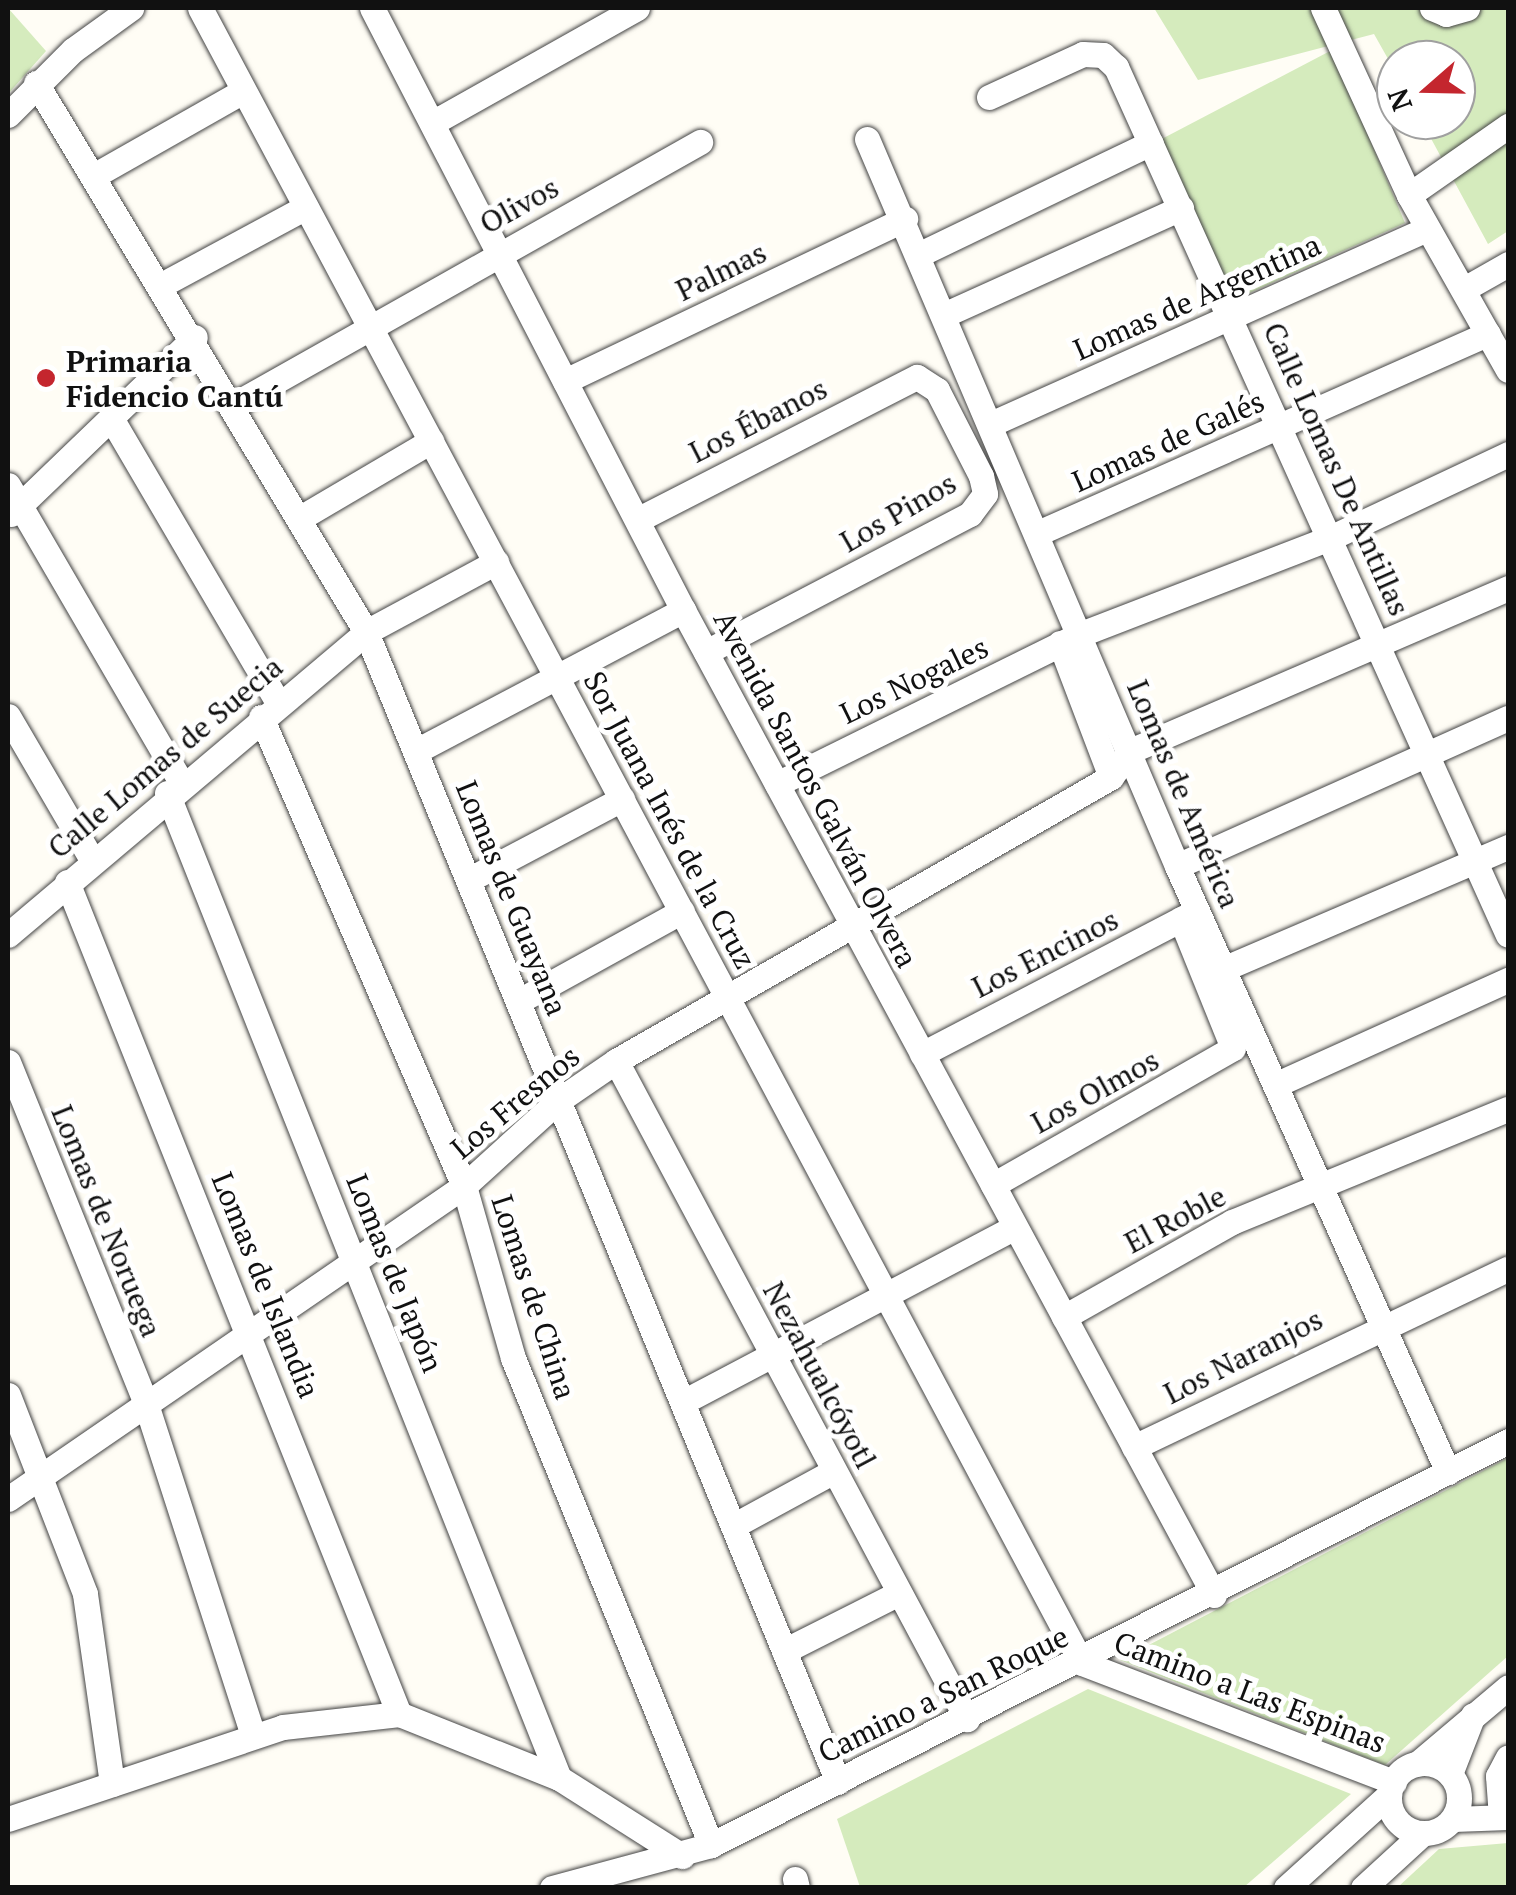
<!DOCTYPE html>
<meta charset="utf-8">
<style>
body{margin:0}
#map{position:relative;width:1516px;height:1895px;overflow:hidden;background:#fffdf5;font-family:"PT Serif",serif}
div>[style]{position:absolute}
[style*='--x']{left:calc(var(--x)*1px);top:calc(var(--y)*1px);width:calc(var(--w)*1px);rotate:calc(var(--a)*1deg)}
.green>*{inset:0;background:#d5ebbd}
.roads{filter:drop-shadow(0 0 2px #444) drop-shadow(0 0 2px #444)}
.minor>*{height:25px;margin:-12.5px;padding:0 12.5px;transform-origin:12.5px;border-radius:12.5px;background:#fff}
.minor>.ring{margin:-12.5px;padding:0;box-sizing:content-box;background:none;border:25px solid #fff;border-radius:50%}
.dots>*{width:28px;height:28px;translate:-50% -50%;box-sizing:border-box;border:5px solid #fff;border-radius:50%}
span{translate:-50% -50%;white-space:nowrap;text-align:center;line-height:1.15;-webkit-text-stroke:10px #fff;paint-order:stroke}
.street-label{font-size:30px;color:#111}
.poi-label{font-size:30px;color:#111;font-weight:700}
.left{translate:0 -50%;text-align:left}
.frame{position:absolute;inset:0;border:10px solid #111;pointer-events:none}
.north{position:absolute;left:1376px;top:40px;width:100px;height:100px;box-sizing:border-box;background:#fff;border:2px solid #a0a0a0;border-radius:50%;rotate:250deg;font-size:28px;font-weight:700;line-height:40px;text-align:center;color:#111}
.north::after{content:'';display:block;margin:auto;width:35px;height:45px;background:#c4262e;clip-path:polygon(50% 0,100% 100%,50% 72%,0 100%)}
</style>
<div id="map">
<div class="green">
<i style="clip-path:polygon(8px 8px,46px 51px,8px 94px)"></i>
<i style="clip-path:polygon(1154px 8px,1508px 8px,1508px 231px,1488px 244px,1421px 120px,1456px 120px,1456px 60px,1396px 60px,1396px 73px,1374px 34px,1198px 80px)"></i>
<i style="clip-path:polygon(1332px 50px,1405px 223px,1234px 300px,1156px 142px)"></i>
<i style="clip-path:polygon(1508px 1458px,1508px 1656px,1385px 1765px,1120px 1660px)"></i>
<i style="clip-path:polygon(1088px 1689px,1351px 1794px,1244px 1887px,860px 1887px,837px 1819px)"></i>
<i style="clip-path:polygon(1508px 1843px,1508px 1887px,1398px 1887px,1439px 1849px)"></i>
</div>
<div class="roads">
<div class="minor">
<i style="--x:200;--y:8;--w:1875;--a:61.95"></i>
<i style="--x:372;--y:8;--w:678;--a:62.68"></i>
<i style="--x:683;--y:610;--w:1119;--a:61.67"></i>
<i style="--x:1323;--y:8;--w:206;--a:65.3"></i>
<i style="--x:1409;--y:195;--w:201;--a:60.5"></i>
<i style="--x:1432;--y:8;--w:15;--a:23"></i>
<i style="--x:1446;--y:14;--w:22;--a:-16"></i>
<i style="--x:36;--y:83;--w:641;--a:58.99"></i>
<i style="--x:366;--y:632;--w:1243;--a:67.69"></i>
<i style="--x:989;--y:97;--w:103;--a:-24.6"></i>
<i style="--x:1083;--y:54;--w:20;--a:3"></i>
<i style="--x:1103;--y:55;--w:18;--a:43"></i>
<i style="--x:1116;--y:67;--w:952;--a:65.7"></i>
<i style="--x:8;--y:115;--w:92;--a:-45"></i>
<i style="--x:73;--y:50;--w:72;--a:-35.9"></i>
<i style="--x:432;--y:123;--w:235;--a:-29.3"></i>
<i style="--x:867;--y:139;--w:790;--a:66.91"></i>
<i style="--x:1177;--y:866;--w:664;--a:65.91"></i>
<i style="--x:97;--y:174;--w:168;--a:-29.6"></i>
<i style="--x:1409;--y:195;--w:121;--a:-34.9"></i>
<i style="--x:920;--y:254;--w:256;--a:-25.7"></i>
<i style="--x:163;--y:284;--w:162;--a:-28.3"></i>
<i style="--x:1464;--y:289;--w:51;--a:-29.6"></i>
<i style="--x:946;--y:314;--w:258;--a:-24.3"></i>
<i style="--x:565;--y:381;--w:377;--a:-25.5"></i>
<i style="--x:235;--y:404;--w:534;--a:-29.4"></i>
<i style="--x:111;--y:418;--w:330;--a:59.6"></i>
<i style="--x:993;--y:423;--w:475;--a:-24.1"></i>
<i style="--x:8;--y:485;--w:342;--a:59.8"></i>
<i style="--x:11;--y:514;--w:255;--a:-43.9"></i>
<i style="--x:302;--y:517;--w:150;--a:-30.5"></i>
<i style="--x:639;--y:519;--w:312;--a:-27.1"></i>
<i style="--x:917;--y:377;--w:24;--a:33"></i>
<i style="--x:937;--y:390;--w:97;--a:62.9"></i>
<i style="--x:981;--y:476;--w:18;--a:77"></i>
<i style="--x:985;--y:494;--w:25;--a:127"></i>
<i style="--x:970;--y:514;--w:298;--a:152.4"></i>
<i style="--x:1038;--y:533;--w:492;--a:-23.9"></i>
<i style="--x:1060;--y:643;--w:143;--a:69.2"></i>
<i style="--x:8;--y:716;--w:167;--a:59.7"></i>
<i style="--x:261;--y:717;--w:511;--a:66.6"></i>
<i style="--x:464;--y:1186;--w:179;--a:74.1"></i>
<i style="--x:513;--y:1358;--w:526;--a:67.87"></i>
<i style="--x:418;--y:750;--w:300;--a:-27.8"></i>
<i style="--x:777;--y:784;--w:339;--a:-26.3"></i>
<i style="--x:1081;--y:634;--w:269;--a:-21.1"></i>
<i style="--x:1332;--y:537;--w:195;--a:-25.2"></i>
<i style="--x:167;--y:793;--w:1060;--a:68.3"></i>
<i style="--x:1177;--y:866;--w:363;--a:-24.1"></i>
<i style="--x:470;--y:879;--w:172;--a:-27.8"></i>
<i style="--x:67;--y:882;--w:896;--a:68.25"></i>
<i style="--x:8;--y:935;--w:469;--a:-40.2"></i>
<i style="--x:366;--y:632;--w:148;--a:-28.3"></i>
<i style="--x:1223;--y:969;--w:310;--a:-23.2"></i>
<i style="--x:519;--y:1001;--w:186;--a:-28.9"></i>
<i style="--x:922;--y:1054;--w:305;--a:-27.5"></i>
<i style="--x:616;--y:1061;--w:746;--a:61.92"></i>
<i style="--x:8;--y:1062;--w:369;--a:68"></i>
<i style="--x:146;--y:1404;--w:349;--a:72.1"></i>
<i style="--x:1275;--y:1085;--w:256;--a:-24.3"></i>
<i style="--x:993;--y:1185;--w:276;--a:-29.7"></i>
<i style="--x:1233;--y:1048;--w:139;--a:-112"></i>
<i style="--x:1064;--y:1317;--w:193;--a:-29.5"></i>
<i style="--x:1232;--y:1222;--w:298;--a:-22.3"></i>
<i style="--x:8;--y:1395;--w:213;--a:68.8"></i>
<i style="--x:85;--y:1594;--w:192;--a:81.9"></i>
<i style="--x:683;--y:1402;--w:375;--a:-27.8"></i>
<i style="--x:1134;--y:1447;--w:414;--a:-25.5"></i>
<i style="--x:8;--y:1499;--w:553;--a:-34.47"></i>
<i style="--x:464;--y:1186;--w:128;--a:-42.2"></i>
<i style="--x:559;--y:1100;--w:69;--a:-34.4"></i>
<i style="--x:616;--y:1061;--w:571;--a:-29.84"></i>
<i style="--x:1111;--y:777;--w:32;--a:-54"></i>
<i style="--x:1130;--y:751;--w:412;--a:-23.3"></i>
<i style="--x:733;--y:1526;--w:115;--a:-28.6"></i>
<i style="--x:784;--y:1651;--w:129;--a:-26.8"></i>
<i style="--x:1082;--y:1663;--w:334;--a:20.9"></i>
<i class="ring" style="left:1389px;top:1763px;width:45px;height:45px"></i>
<i style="--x:1417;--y:1764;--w:119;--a:-40.2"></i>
<i style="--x:1450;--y:1774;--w:63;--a:-68.7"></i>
<i style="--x:1501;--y:1817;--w:41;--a:-94.2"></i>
<i style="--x:1498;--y:1776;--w:21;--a:-62"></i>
<i style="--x:8;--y:1819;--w:290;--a:-18.5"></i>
<i style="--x:283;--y:1727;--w:117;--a:-6.4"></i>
<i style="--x:399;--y:1714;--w:172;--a:21.8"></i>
<i style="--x:559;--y:1778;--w:146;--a:32.4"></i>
<i style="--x:1453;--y:1819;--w:55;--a:-2.1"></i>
<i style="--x:795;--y:1879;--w:9;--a:77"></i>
<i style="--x:552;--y:1888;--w:165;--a:-15.1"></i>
<i style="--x:711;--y:1845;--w:894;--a:-26.88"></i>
<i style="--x:1286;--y:1888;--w:139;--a:-42.1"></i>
<i style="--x:1363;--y:1888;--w:81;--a:-42.5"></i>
</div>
</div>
<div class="dots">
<i style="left:46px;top:378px;background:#c4262e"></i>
</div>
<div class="street-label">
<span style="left:519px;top:205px;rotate:-29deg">Olivos</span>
<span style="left:721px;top:271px;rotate:-26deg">Palmas</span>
<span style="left:1197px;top:297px;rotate:-24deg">Lomas de Argentina</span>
<span style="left:758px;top:420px;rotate:-27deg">Los Ébanos</span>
<span style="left:1168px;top:441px;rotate:-24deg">Lomas de Galés</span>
<span style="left:1337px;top:469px;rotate:66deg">Calle Lomas De Antillas</span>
<span style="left:898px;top:512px;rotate:-30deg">Los Pinos</span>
<span style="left:914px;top:680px;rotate:-26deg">Los Nogales</span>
<span style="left:165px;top:757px;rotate:-40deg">Calle Lomas de Suecia</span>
<span style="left:816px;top:789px;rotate:62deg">Avenida Santos Galván Olvera</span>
<span style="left:1184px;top:794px;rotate:67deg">Lomas de América</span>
<span style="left:670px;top:820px;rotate:62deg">Sor Juana Inés de la Cruz</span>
<span style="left:512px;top:898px;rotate:68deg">Lomas de Guayana</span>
<span style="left:1045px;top:953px;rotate:-27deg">Los Encinos</span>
<span style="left:1095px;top:1091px;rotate:-29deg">Los Olmos</span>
<span style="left:515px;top:1102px;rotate:-40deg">Los Fresnos</span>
<span style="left:1175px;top:1219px;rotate:-28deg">El Roble</span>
<span style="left:107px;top:1221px;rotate:68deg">Lomas de Noruega</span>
<span style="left:395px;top:1273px;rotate:68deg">Lomas de Japón</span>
<span style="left:266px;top:1285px;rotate:68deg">Lomas de Islandia</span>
<span style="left:534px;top:1297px;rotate:72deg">Lomas de China</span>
<span style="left:1243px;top:1356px;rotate:-27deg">Los Naranjos</span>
<span style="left:820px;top:1375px;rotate:62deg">Nezahualcóyotl</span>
<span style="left:1250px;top:1692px;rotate:21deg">Camino a Las Espinas</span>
<span style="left:943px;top:1694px;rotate:-26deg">Camino a San Roque</span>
</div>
<div class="poi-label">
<span class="left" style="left:66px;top:378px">Primaria<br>Fidencio Cantú</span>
</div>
<div class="frame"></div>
<div class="north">N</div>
</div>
